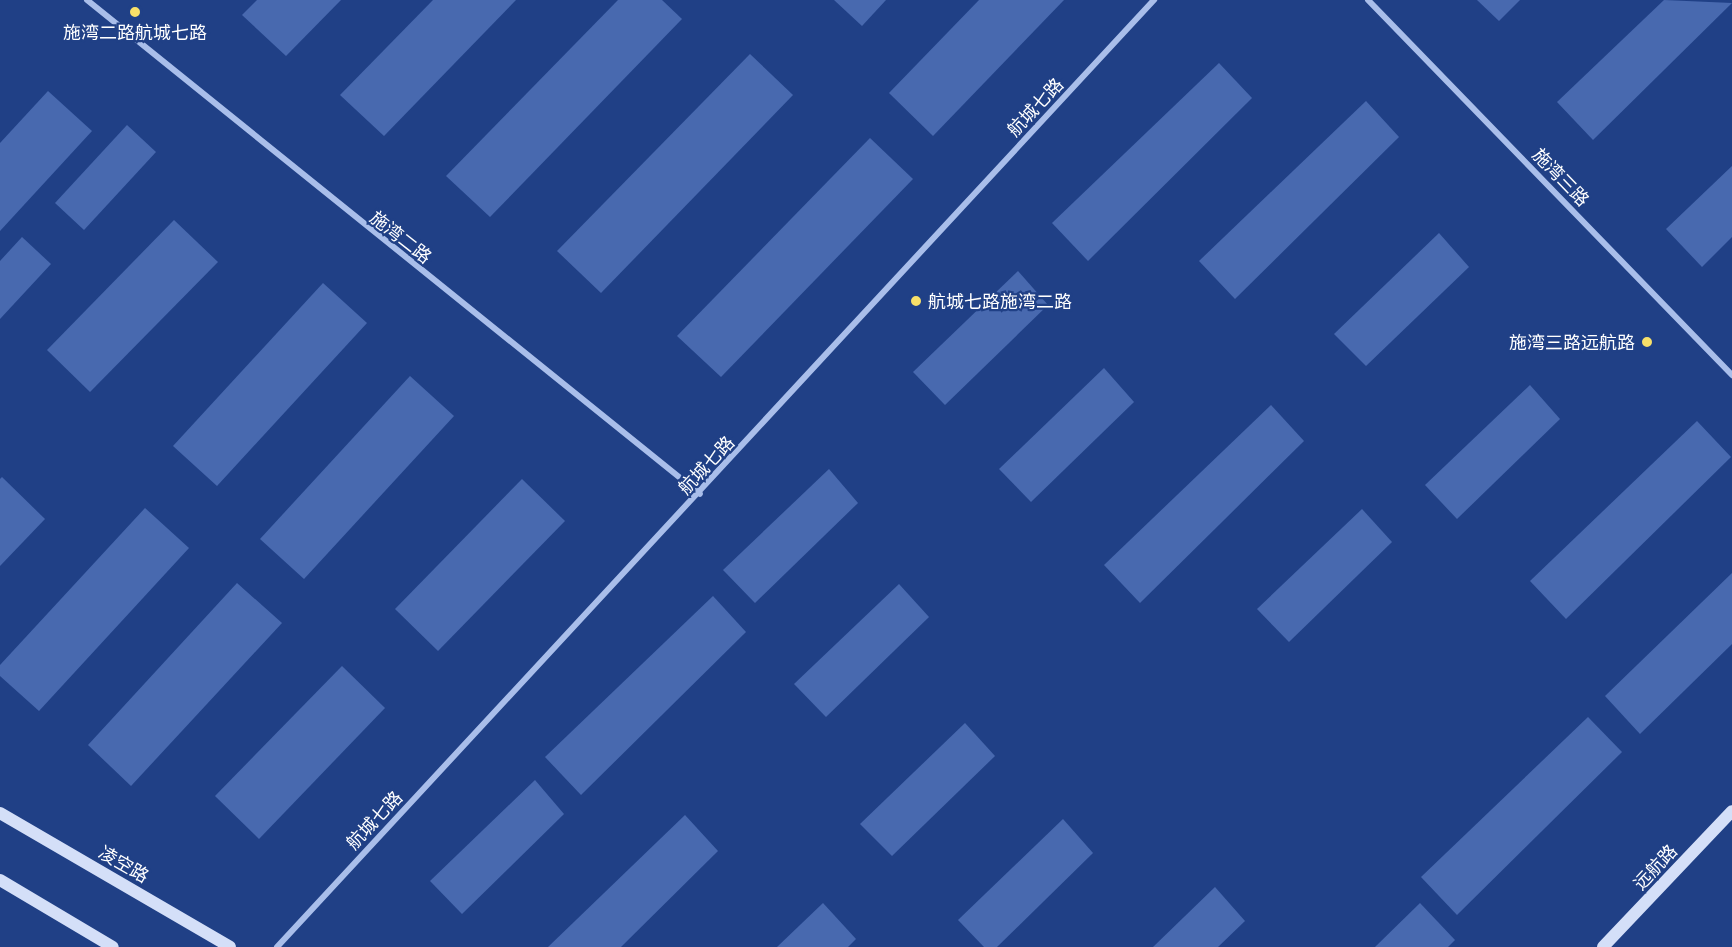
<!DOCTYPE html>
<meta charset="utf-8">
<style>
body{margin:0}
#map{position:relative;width:1732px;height:947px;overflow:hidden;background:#204086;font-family:Lato,"Noto Sans SC",sans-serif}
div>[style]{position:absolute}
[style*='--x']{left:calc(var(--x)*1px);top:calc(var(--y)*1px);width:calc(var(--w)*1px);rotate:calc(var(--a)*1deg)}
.building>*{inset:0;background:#4869af}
.street>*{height:6px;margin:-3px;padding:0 3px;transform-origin:3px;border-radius:3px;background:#a9beea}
.secondary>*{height:12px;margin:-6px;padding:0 6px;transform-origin:6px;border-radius:6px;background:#d4dff8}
.dots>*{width:16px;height:16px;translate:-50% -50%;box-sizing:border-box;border:3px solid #204086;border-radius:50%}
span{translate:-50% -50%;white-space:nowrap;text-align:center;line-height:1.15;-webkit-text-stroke:4.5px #204086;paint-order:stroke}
.poi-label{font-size:18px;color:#fff}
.left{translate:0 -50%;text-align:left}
.right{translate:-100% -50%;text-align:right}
.street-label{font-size:18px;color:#fff}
</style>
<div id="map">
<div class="building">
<i style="clip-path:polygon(257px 0,341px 0,286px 56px,242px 15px)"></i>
<i style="clip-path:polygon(433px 0,516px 0,384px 136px,340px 95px)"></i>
<i style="clip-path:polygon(618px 0,662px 0,682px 19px,490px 217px,446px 176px)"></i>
<i style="clip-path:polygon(834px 0,886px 0,862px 26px)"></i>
<i style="clip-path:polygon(979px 0,1064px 0,933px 136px,889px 93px)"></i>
<i style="clip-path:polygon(1477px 0,1520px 0,1499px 21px)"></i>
<i style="clip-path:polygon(1664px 0,1732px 3px,1593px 140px,1557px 102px)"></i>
<i style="clip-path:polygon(750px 54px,793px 95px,601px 293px,557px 251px)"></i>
<i style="clip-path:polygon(1219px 63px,1252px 98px,1088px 261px,1052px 223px)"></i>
<i style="clip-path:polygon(48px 91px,92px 131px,0 231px,0 143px)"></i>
<i style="clip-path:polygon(1366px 101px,1399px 137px,1235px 299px,1199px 261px)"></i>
<i style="clip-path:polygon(127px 125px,156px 152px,84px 230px,55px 203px)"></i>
<i style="clip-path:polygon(870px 138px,913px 179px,721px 377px,677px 336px)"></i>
<i style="clip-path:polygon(1732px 166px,1732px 237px,1702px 267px,1666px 229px)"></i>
<i style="clip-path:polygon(174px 220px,218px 262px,90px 392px,47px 350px)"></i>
<i style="clip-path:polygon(1439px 233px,1469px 267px,1366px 366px,1334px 334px)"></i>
<i style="clip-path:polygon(22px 237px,51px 264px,0 319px,0 261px)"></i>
<i style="clip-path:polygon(1018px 271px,1048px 305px,945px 405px,913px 372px)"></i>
<i style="clip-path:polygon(323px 283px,367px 323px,217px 486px,173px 446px)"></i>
<i style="clip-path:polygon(1104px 368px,1134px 402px,1031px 502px,999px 469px)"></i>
<i style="clip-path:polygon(410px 376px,454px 416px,304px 579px,260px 539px)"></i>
<i style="clip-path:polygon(1530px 385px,1560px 419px,1457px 519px,1425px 485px)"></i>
<i style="clip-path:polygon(1271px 405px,1304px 441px,1140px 603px,1104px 565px)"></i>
<i style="clip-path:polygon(1697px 421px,1731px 457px,1566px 619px,1530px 581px)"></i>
<i style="clip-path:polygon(829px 469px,858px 503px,755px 603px,723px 570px)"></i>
<i style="clip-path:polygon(2px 477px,45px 519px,0 566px,0 479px)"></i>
<i style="clip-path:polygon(522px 479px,565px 521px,438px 651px,395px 609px)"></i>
<i style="clip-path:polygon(145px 508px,189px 548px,39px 711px,0 676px,0 665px)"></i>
<i style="clip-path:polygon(1362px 509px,1392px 542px,1289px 642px,1257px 609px)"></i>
<i style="clip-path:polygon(1732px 573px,1732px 644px,1640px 734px,1605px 696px)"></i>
<i style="clip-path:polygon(237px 583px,282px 623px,131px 786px,88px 745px)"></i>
<i style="clip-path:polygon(899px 584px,929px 617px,826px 717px,794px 684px)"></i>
<i style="clip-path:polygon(713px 596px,746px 632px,581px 795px,545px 757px)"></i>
<i style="clip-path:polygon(342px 666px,385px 708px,259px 839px,215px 796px)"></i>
<i style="clip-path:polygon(1588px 717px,1622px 752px,1457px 915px,1421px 877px)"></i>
<i style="clip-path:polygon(965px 723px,995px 756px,892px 856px,860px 824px)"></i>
<i style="clip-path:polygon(535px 780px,564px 814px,462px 914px,430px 881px)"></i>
<i style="clip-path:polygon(685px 815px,718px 851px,621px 947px,548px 947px)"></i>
<i style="clip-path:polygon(1063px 819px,1093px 853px,997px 947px,984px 947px,958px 920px)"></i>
<i style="clip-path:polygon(1215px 887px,1245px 921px,1218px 947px,1153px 947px)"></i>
<i style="clip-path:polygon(823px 903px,856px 939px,848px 947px,777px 947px)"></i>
<i style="clip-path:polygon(1420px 903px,1455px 940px,1448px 947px,1375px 947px)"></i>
</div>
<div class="street">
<i style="--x:87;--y:0;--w:787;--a:38.86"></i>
<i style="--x:1368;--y:0;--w:523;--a:45.85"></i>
<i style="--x:277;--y:947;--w:1291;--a:-47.2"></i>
</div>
<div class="secondary">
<i style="--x:0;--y:813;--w:266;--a:30.2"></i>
<i style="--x:0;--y:880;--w:131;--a:30.7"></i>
<i style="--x:1603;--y:947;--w:187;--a:-46.5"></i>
</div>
<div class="dots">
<i style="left:135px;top:12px;background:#f8e069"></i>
<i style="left:916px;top:301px;background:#f8e069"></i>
<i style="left:1647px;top:342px;background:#f8e069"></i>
</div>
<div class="poi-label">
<span style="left:135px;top:32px">施湾二路航城七路</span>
<span class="left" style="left:928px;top:301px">航城七路施湾二路</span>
<span class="right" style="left:1635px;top:342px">施湾三路远航路</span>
</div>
<div class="street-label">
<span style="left:1035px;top:107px;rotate:-47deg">航城七路</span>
<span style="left:1561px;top:177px;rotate:46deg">施湾三路</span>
<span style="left:401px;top:237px;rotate:38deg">施湾二路</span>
<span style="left:706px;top:465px;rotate:-47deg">航城七路</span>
<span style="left:374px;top:820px;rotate:-47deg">航城七路</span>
<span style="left:124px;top:864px;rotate:30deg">凌空路</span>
<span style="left:1655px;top:867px;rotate:-47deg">远航路</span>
</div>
</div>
